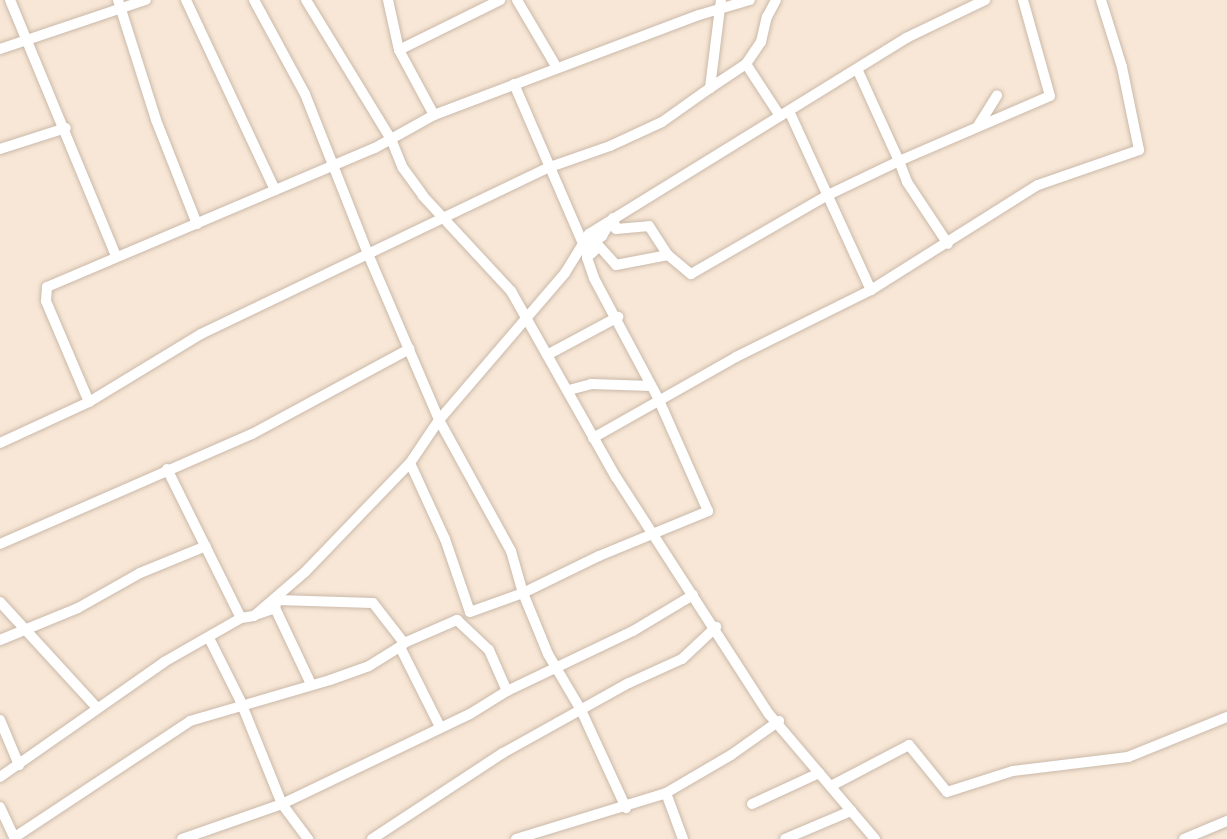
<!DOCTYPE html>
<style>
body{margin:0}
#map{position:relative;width:1227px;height:839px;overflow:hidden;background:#f8e7d6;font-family:Cabin,sans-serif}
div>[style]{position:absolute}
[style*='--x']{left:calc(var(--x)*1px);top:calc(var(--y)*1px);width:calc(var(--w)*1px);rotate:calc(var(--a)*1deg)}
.roads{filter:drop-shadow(0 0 2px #cab9a9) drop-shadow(0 0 2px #cab9a9)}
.minor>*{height:10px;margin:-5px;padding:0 5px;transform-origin:5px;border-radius:5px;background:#fff}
span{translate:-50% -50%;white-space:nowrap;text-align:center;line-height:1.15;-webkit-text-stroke:4.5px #fdf6ef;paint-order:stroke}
</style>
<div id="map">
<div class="roads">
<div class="minor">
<i style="--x:10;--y:0;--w:277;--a:67.5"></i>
<i style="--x:118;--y:0;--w:126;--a:72.4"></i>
<i style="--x:156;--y:120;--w:112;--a:68.5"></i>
<i style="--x:186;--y:0;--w:210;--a:64.9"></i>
<i style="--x:254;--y:0;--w:107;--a:61.5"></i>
<i style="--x:305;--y:94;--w:172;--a:68.5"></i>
<i style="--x:368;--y:254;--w:181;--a:66.8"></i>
<i style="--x:439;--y:420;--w:149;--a:61.2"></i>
<i style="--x:511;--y:551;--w:44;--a:74.1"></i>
<i style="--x:523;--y:593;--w:66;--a:67.7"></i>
<i style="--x:548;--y:654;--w:65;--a:59.5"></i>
<i style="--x:581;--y:710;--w:108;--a:65.3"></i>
<i style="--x:306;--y:0;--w:163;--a:58.6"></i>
<i style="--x:391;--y:139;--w:31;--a:68"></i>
<i style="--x:403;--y:168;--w:34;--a:54"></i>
<i style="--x:423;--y:196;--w:129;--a:47.2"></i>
<i style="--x:511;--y:291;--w:214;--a:60.6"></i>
<i style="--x:616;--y:477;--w:282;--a:57.2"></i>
<i style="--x:769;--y:714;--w:164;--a:49.7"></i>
<i style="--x:388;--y:0;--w:51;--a:77.6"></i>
<i style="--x:399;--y:50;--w:74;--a:61.7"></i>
<i style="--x:517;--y:0;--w:79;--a:59.5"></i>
<i style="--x:0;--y:49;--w:154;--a:-18.6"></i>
<i style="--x:399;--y:50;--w:113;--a:-26.3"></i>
<i style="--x:746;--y:64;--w:62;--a:56.8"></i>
<i style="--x:858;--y:71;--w:99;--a:65.5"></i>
<i style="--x:899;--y:161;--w:164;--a:-23.3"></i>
<i style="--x:1050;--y:96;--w:100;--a:-105.7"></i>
<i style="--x:514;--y:84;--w:171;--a:66.6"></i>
<i style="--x:710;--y:88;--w:43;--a:-33.7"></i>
<i style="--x:746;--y:64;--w:27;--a:-56"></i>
<i style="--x:761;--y:42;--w:26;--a:-77"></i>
<i style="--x:767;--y:17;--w:19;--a:-62"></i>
<i style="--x:789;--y:111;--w:197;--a:65.4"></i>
<i style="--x:978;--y:126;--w:36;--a:-58"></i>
<i style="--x:0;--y:149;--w:69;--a:-17.7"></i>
<i style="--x:613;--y:218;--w:11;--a:75"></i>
<i style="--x:616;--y:229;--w:33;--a:-5"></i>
<i style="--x:649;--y:226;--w:35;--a:57"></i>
<i style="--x:668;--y:255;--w:30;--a:40"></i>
<i style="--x:691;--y:274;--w:156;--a:-30"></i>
<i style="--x:826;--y:196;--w:81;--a:-25.6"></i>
<i style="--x:899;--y:161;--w:22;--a:69"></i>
<i style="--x:907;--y:182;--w:74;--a:56.5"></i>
<i style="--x:591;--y:254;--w:11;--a:-45"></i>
<i style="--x:599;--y:246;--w:25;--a:48"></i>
<i style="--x:616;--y:265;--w:53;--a:-10.9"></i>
<i style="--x:547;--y:355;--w:81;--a:-28.2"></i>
<i style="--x:569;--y:390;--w:23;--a:-15"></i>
<i style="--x:591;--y:384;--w:60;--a:1.9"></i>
<i style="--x:89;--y:402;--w:110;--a:-113.1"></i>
<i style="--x:46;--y:301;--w:14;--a:-86"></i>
<i style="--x:47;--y:287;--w:356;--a:-23"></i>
<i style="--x:375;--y:148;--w:68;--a:-29.2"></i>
<i style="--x:434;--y:115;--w:283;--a:-20.7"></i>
<i style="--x:699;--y:15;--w:53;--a:-16.4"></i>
<i style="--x:593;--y:438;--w:164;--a:-29.5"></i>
<i style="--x:736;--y:357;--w:151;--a:-26.4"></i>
<i style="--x:871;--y:290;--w:197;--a:-32.2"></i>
<i style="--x:1038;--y:185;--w:107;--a:-19.1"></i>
<i style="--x:1139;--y:150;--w:85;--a:-101.6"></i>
<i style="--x:1122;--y:67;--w:70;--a:-107.4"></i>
<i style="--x:0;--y:443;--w:98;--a:-24.7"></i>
<i style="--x:89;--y:402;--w:131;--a:-31.3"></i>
<i style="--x:201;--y:334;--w:387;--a:-25.6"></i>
<i style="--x:550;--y:167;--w:64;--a:-19.3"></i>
<i style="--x:610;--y:146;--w:57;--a:-24.8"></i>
<i style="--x:662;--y:122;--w:59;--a:-35.3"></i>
<i style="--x:710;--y:88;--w:89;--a:-82.9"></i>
<i style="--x:410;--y:463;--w:84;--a:65.3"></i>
<i style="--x:445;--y:539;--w:77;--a:71.1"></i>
<i style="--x:470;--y:612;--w:56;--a:-19.7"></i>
<i style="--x:523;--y:593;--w:85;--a:-26"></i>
<i style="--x:599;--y:556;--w:118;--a:-22.4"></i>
<i style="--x:708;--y:511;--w:124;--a:-113.9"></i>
<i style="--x:658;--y:398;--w:136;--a:-118.1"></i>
<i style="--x:594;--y:278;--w:21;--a:-109"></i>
<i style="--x:587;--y:258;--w:11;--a:-90"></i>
<i style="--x:587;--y:247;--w:19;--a:-36"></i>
<i style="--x:602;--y:236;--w:17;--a:-59"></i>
<i style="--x:167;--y:469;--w:166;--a:63.6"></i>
<i style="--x:0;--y:544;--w:275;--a:-23.6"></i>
<i style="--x:252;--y:434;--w:179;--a:-28.4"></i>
<i style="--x:0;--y:602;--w:144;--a:47.5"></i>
<i style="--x:275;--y:608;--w:84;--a:64.7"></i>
<i style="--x:255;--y:615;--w:21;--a:-19"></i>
<i style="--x:275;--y:608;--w:8;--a:-76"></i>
<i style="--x:277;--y:600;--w:96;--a:1.8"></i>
<i style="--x:373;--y:603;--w:51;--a:52.2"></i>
<i style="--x:404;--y:643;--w:58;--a:-23.5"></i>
<i style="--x:457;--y:620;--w:44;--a:43.2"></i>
<i style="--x:489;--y:650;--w:45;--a:66.3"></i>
<i style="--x:209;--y:638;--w:69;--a:63.4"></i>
<i style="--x:240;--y:700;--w:112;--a:68"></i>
<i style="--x:282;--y:804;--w:44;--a:53.4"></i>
<i style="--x:0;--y:640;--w:84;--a:-22.3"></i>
<i style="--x:78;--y:608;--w:71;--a:-29.4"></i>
<i style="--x:140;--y:573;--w:71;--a:-22.2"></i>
<i style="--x:0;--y:720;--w:49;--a:67.1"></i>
<i style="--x:0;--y:777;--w:200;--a:-35"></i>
<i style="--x:164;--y:662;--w:89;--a:-29.7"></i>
<i style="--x:241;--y:618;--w:13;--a:-9"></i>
<i style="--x:254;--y:616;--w:67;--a:-40.8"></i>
<i style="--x:305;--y:572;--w:151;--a:-46.1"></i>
<i style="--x:410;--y:463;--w:52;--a:-56"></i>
<i style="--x:439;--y:420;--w:194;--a:-49.4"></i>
<i style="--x:565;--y:273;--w:46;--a:-58.4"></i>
<i style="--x:589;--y:234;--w:373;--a:-31.7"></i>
<i style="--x:906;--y:38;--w:88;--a:-25.7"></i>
<i style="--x:831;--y:786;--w:88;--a:-27.7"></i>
<i style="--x:909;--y:745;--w:60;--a:51"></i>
<i style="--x:947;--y:792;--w:69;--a:-17.7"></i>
<i style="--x:1013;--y:771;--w:116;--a:-6.9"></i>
<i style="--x:1128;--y:757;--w:107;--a:-22"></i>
<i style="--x:666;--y:793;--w:49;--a:69.7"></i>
<i style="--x:752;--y:804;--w:74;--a:-24.8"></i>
<i style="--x:0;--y:807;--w:35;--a:65"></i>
<i style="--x:15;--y:837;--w:210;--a:-33.5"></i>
<i style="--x:190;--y:721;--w:146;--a:-16.3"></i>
<i style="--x:330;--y:680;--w:41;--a:-19.7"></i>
<i style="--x:369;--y:666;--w:36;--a:-32"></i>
<i style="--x:400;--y:647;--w:89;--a:63.4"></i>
<i style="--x:182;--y:839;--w:106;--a:-19.3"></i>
<i style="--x:282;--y:804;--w:208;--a:-25.6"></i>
<i style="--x:470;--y:714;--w:44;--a:-31.9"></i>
<i style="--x:507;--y:691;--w:140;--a:-25.5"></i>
<i style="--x:633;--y:631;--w:70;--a:-31"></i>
<i style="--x:372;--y:839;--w:157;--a:-33.3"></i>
<i style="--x:503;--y:753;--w:144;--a:-29.1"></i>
<i style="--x:629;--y:683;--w:58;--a:-24.4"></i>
<i style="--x:682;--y:659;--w:47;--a:-43.3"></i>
<i style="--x:516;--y:839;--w:157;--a:-17"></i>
<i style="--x:666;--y:793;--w:75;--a:-30.3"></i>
<i style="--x:731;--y:755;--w:59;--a:-35.3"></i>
<i style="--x:785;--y:839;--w:72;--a:-23"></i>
<i style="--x:1184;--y:839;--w:47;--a:-22.7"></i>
</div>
</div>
</div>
